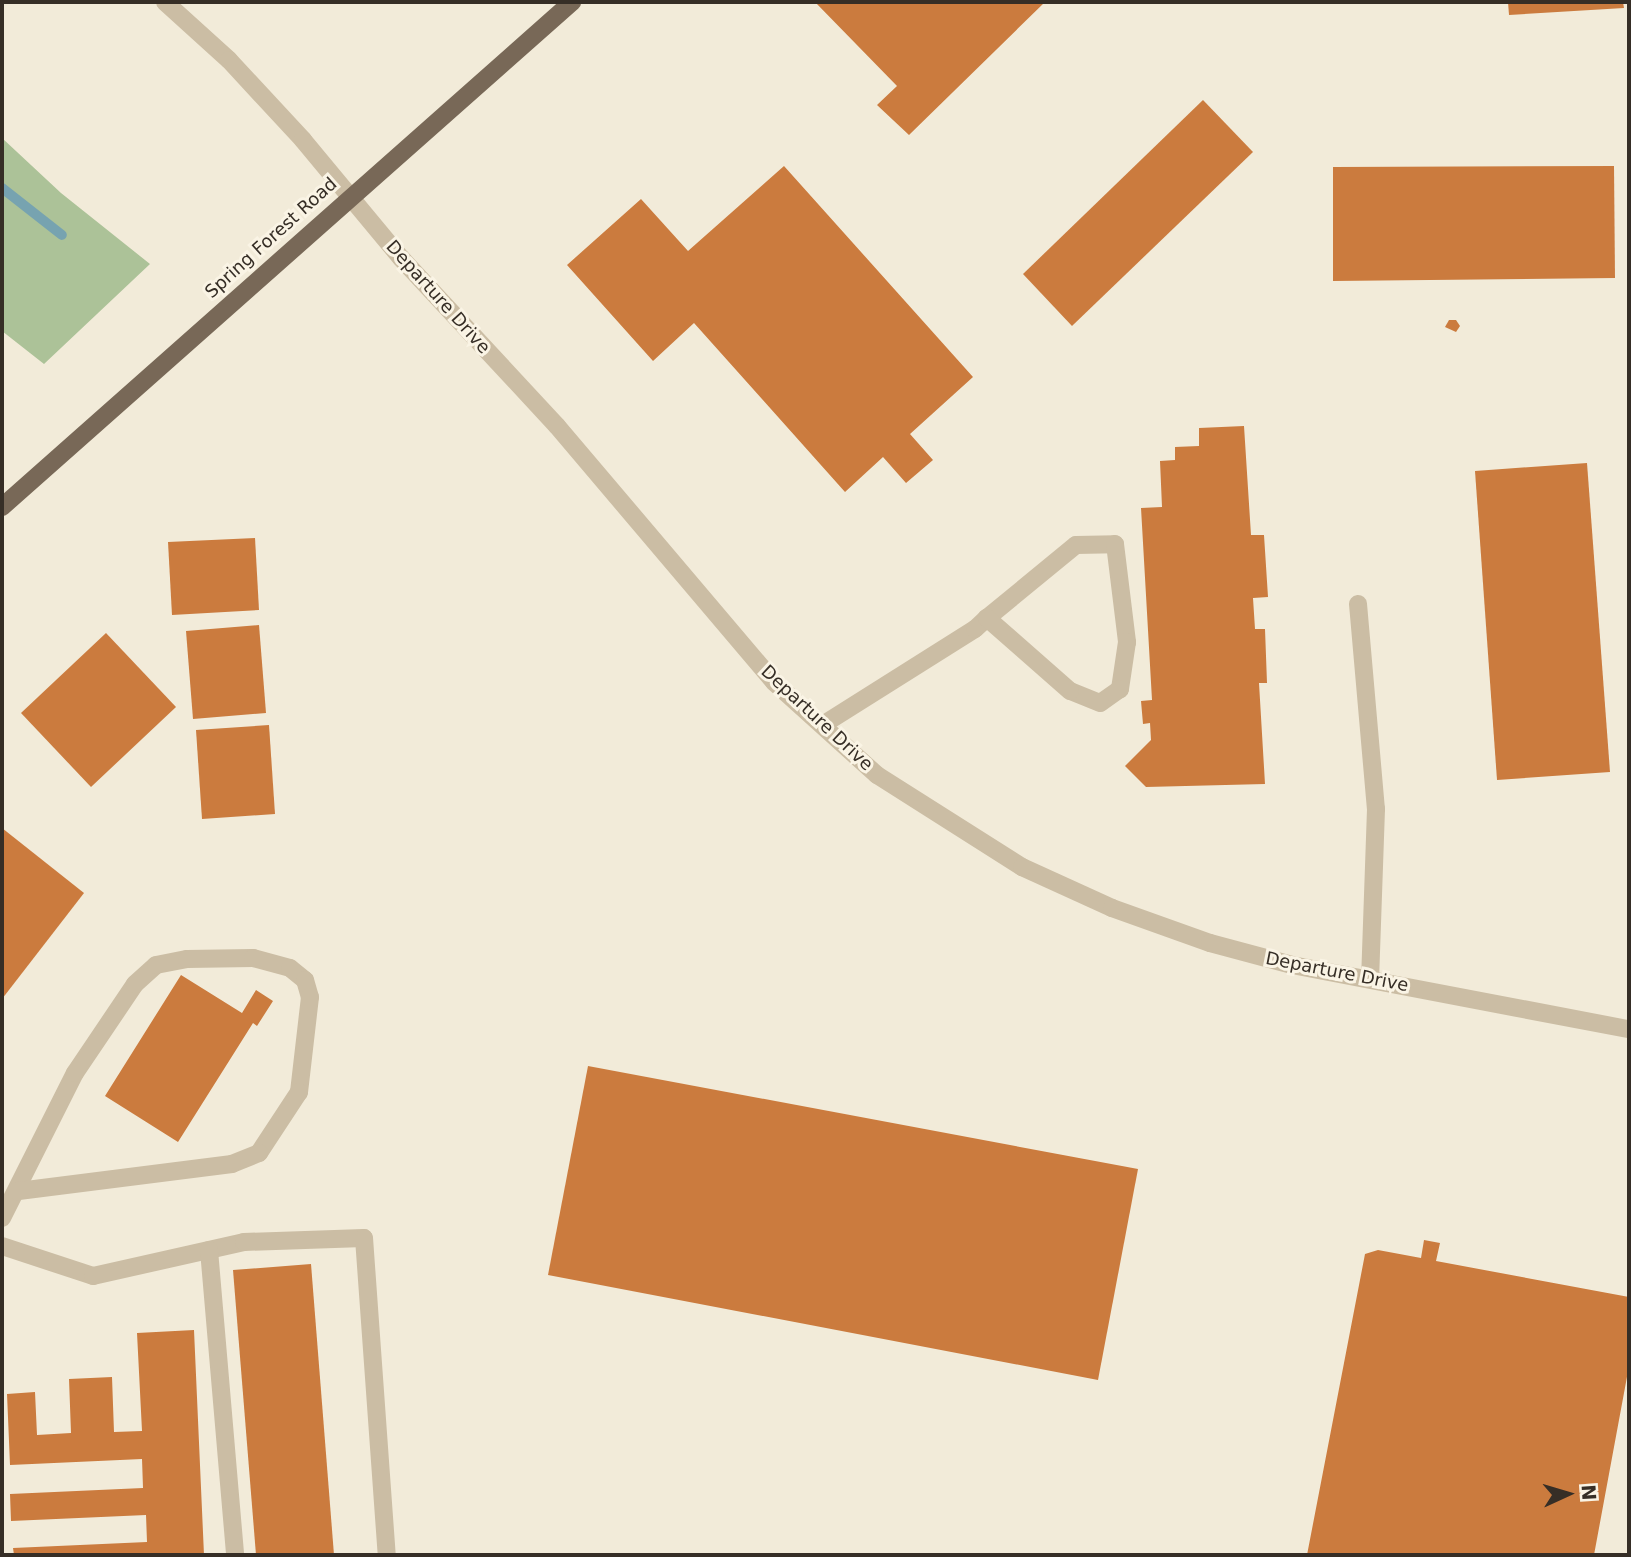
<!DOCTYPE html>
<style>
body{margin:0}
#map{position:relative;width:1631px;height:1557px;overflow:hidden;background:#f2ebd9;font-family:"DejaVu Sans",sans-serif}
div>[style]{position:absolute}
[style*='--x']{left:calc(var(--x)*1px);top:calc(var(--y)*1px);width:calc(var(--w)*1px);rotate:calc(var(--a)*1deg)}
.green>*{inset:0;background:#acc298}
.stream>*{height:10px;margin:-5px;padding:0 5px;transform-origin:5px;border-radius:5px;background:#77a3b0}
.building>*{inset:0;background:#cb7b3e}
.minor>*{height:18px;margin:-9px;padding:0 9px;transform-origin:9px;border-radius:9px;background:#cbbda4}
.major>*{height:18px;margin:-9px;padding:0 9px;transform-origin:9px;border-radius:9px;background:#786857}
span{translate:-50% -50%;white-space:nowrap;text-align:center;line-height:1.15;-webkit-text-stroke:6px #faf4e5;paint-order:stroke}
.street-label{font-size:18px;color:#362e26}
.frame{position:absolute;inset:0;border:4px solid #362e26;pointer-events:none}
.north{position:absolute;left:1533px;top:1459px;width:70px;height:70px;-webkit-text-stroke:5px #faf4e5;paint-order:stroke;rotate:86deg;font-size:19px;font-weight:700;line-height:28px;text-align:center;color:#362e26}
.north::after{content:'';display:block;margin:auto;width:24px;height:32px;background:#362e26;clip-path:polygon(50% 0,100% 100%,50% 72%,0 100%)}
</style>
<div id="map">
<div class="green">
<i style="clip-path:polygon(2px 138px,61px 193px,150px 264px,44px 364px,2px 331px)"></i>
</div>
<div class="stream">
<i style="--x:2;--y:188;--w:76;--a:38.1"></i>
</div>
<div class="building">
<i style="clip-path:polygon(815px 2px,1045px 2px,909px 135px,877px 105px,897px 86px)"></i>
<i style="clip-path:polygon(1508px 2px,1623px 2px,1624px 8px,1509px 15px)"></i>
<i style="clip-path:polygon(1203px 100px,1253px 152px,1072px 326px,1023px 274px)"></i>
<i style="clip-path:polygon(784px 166px,973px 377px,910px 434px,933px 460px,906px 483px,883px 457px,845px 492px,694px 323px,653px 361px,567px 265px,641px 199px,688px 251px)"></i>
<i style="clip-path:polygon(1614px 166px,1615px 278px,1333px 281px,1333px 167px)"></i>
<i style="clip-path:polygon(1449px 320px,1456px 320px,1460px 326px,1456px 332px,1445px 327px)"></i>
<i style="clip-path:polygon(1244px 426px,1251px 535px,1264px 535px,1268px 597px,1253px 598px,1255px 629px,1265px 629px,1267px 683px,1259px 683px,1265px 784px,1146px 787px,1125px 766px,1151px 740px,1150px 723px,1143px 724px,1141px 701px,1152px 700px,1141px 508px,1162px 507px,1160px 461px,1175px 460px,1175px 447px,1199px 446px,1199px 428px)"></i>
<i style="clip-path:polygon(1587px 463px,1610px 772px,1497px 780px,1475px 471px)"></i>
<i style="clip-path:polygon(255px 538px,259px 610px,172px 615px,168px 542px)"></i>
<i style="clip-path:polygon(259px 625px,266px 713px,193px 719px,186px 631px)"></i>
<i style="clip-path:polygon(106px 633px,176px 707px,91px 787px,21px 713px)"></i>
<i style="clip-path:polygon(269px 725px,275px 814px,202px 819px,196px 730px)"></i>
<i style="clip-path:polygon(2px 828px,84px 893px,2px 999px)"></i>
<i style="clip-path:polygon(181px 975px,242px 1013px,256px 990px,273px 1001px,257px 1026px,253px 1023px,178px 1142px,105px 1096px)"></i>
<i style="clip-path:polygon(588px 1066px,1138px 1169px,1098px 1380px,548px 1275px)"></i>
<i style="clip-path:polygon(1424px 1240px,1440px 1243px,1436px 1261px,1629px 1297px,1629px 1366px,1594px 1555px,1307px 1555px,1365px 1254px,1378px 1250px,1421px 1258px)"></i>
<i style="clip-path:polygon(311px 1264px,334px 1555px,256px 1555px,233px 1270px)"></i>
<i style="clip-path:polygon(194px 1330px,204px 1555px,14px 1555px,13px 1548px,147px 1542px,146px 1515px,11px 1521px,10px 1494px,143px 1488px,142px 1459px,10px 1465px,7px 1394px,35px 1392px,37px 1435px,71px 1433px,69px 1379px,112px 1377px,114px 1432px,142px 1431px,137px 1333px)"></i>
</div>
<div class="minor">
<i style="--x:165;--y:2;--w:86;--a:42.2"></i>
<i style="--x:229;--y:60;--w:109;--a:47.2"></i>
<i style="--x:303;--y:140;--w:153;--a:50.3"></i>
<i style="--x:401;--y:258;--w:229;--a:47.1"></i>
<i style="--x:557;--y:426;--w:336;--a:49.7"></i>
<i style="--x:774;--y:682;--w:139;--a:42.1"></i>
<i style="--x:877;--y:775;--w:172;--a:32.4"></i>
<i style="--x:1022;--y:867;--w:99;--a:24.5"></i>
<i style="--x:1112;--y:908;--w:104;--a:19.7"></i>
<i style="--x:1210;--y:943;--w:85;--a:15"></i>
<i style="--x:1292;--y:965;--w:343;--a:10.8"></i>
<i style="--x:1358;--y:604;--w:206;--a:85"></i>
<i style="--x:1376;--y:809;--w:170;--a:92"></i>
<i style="--x:824;--y:724;--w:178;--a:-32.2"></i>
<i style="--x:975;--y:629;--w:16;--a:-43"></i>
<i style="--x:987;--y:618;--w:115;--a:-39.4"></i>
<i style="--x:1076;--y:545;--w:39;--a:-1"></i>
<i style="--x:1115;--y:544;--w:99;--a:83"></i>
<i style="--x:1127;--y:642;--w:48;--a:98.5"></i>
<i style="--x:1120;--y:689;--w:24;--a:145"></i>
<i style="--x:1100;--y:703;--w:32;--a:-158"></i>
<i style="--x:1070;--y:691;--w:111;--a:-138.7"></i>
<i style="--x:2;--y:1218;--w:162;--a:-63.3"></i>
<i style="--x:75;--y:1073;--w:107;--a:-56"></i>
<i style="--x:135;--y:984;--w:28;--a:-42"></i>
<i style="--x:156;--y:965;--w:32;--a:-11"></i>
<i style="--x:187;--y:959;--w:66;--a:-0.9"></i>
<i style="--x:253;--y:958;--w:38;--a:15"></i>
<i style="--x:290;--y:968;--w:19;--a:39"></i>
<i style="--x:305;--y:980;--w:18;--a:74"></i>
<i style="--x:310;--y:997;--w:96;--a:96.6"></i>
<i style="--x:299;--y:1092;--w:73;--a:123.3"></i>
<i style="--x:259;--y:1153;--w:29;--a:158"></i>
<i style="--x:232;--y:1164;--w:217;--a:172.8"></i>
<i style="--x:2;--y:1246;--w:96;--a:18.2"></i>
<i style="--x:93;--y:1276;--w:155;--a:-12.7"></i>
<i style="--x:244;--y:1242;--w:120;--a:-1.9"></i>
<i style="--x:364;--y:1238;--w:318;--a:85.9"></i>
<i style="--x:209;--y:1250;--w:306;--a:85.1"></i>
</div>
<div class="major">
<i style="--x:2;--y:507;--w:762;--a:-41.54"></i>
</div>
<div class="street-label">
<span style="left:271px;top:238px;rotate:-42deg">Spring Forest Road</span>
<span style="left:438px;top:297px;rotate:48deg">Departure Drive</span>
<span style="left:817px;top:718px;rotate:43deg">Departure Drive</span>
<span style="left:1337px;top:972px;rotate:11deg">Departure Drive</span>
</div>
<div class="frame"></div>
<div class="north">N</div>
</div>
